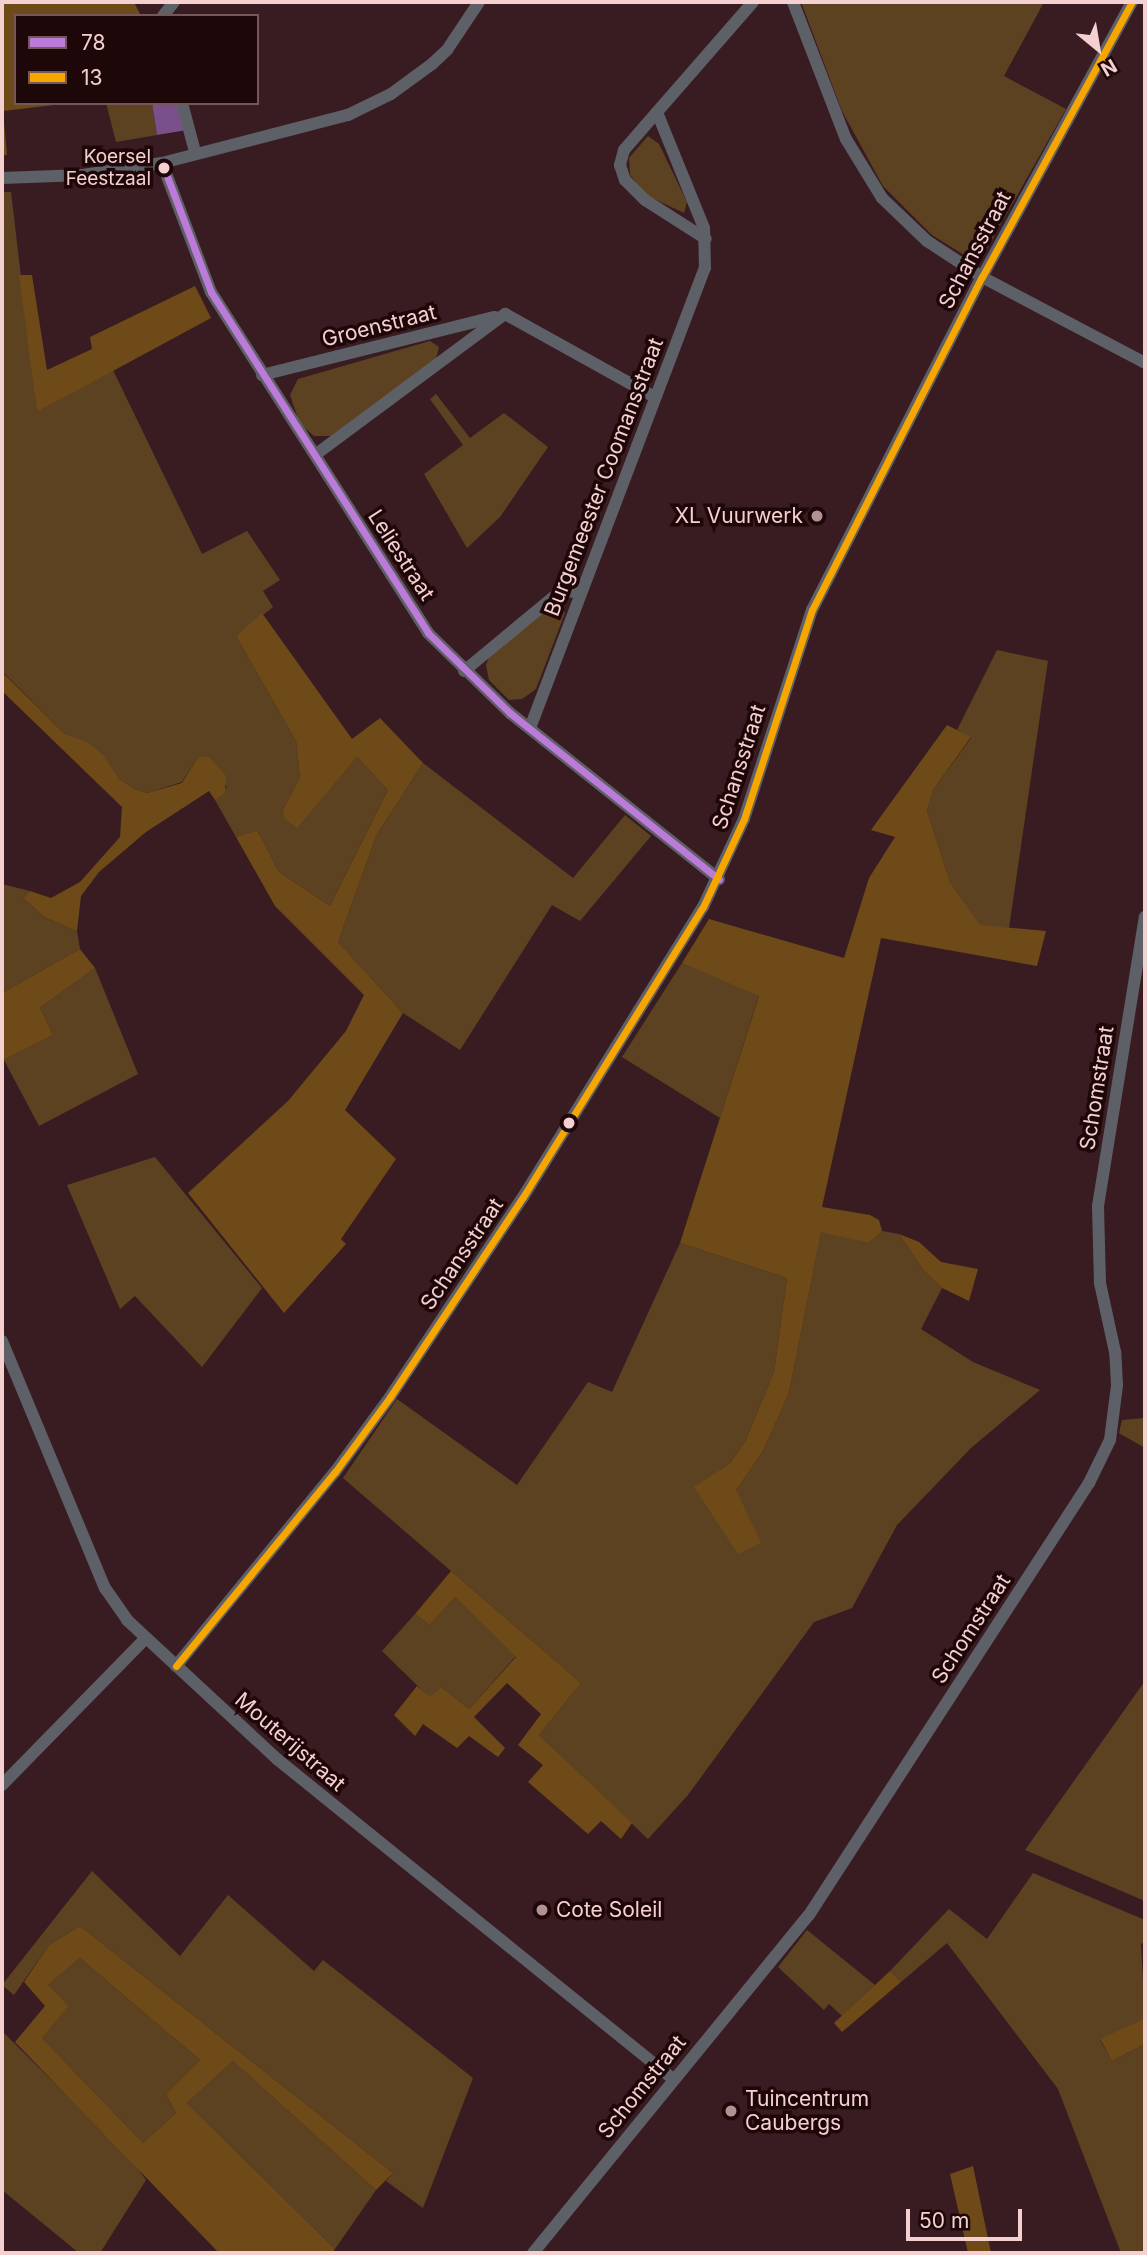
<!DOCTYPE html>
<style>
body{margin:0}
#map{position:relative;width:1147px;height:2255px;overflow:hidden;background:#391c21;font-family:Inter,sans-serif}
div>[style]{position:absolute}
[style*='--x']{left:calc(var(--x)*1px);top:calc(var(--y)*1px);width:calc(var(--w)*1px);rotate:calc(var(--a)*1deg)}
.green>*{inset:0;background:#5d4221}
.forest>*{inset:0;background:#6d4a18}
.water>*{inset:0;background:#7a508a}
.street>*{height:12px;margin:-6px;padding:0 6px;transform-origin:6px;border-radius:6px;background:#5e6068}
.bus-1>*{height:7px;margin:-3.5px;padding:0 3.5px;transform-origin:3.5px;border-radius:3.5px;background:#bd7bd9}
.bus-2>*{height:7px;margin:-3.5px;padding:0 3.5px;transform-origin:3.5px;border-radius:3.5px;background:#f7a600}
.dots>*{width:19px;height:19px;translate:-50% -50%;box-sizing:border-box;border:4px solid #1e0709;border-radius:50%}
span{translate:-50% -50%;white-space:nowrap;text-align:center;line-height:1.15;-webkit-text-stroke:7px #1e0709;paint-order:stroke}
.bus-label{font-size:19px;color:#f4d0d1}
.right{translate:-100% -50%;text-align:right}
.street-label{font-size:21px;color:#f4d0d1}
.poi-label{font-size:21px;color:#f4d0d1}
.left{translate:0 -50%;text-align:left}
.frame{position:absolute;inset:0;border:4px solid #f4d0d1;pointer-events:none}
.legend{position:absolute;left:14px;top:14px;width:245px;height:91px;box-sizing:border-box;background:#1e0709;border:2px solid #745759;margin:0;padding:9px 12px;list-style:none;font-size:21px;color:#f4d0d1}
.legend li{display:flex;align-items:center;gap:14px;height:35px}
.legend b{width:35px;border:2px solid #745759}
.north{position:absolute;left:1063px;top:14px;width:70px;height:70px;-webkit-text-stroke:5px #1e0709;paint-order:stroke;rotate:150deg;font-size:19px;font-weight:700;line-height:28px;text-align:center;color:#f4d0d1}
.north::after{content:'';display:block;margin:auto;width:24px;height:32px;background:#f4d0d1;clip-path:polygon(50% 0,100% 100%,50% 72%,0 100%)}
.scale{position:absolute;left:906px;top:2209px;width:116px;height:32px;box-sizing:border-box;border:4px solid #f4d0d1;border-top:0;padding-left:9px;font-size:21px;line-height:24px;white-space:nowrap;color:#f4d0d1;-webkit-text-stroke:5px #1e0709;paint-order:stroke}
</style>
<div id="map">
<div class="green">
<i style="clip-path:polygon(801px 2px,1044px 2px,1004px 76px,1066px 109px,984px 254px,966px 256px,932px 235px,883px 186px,842px 111px)"></i>
<i style="clip-path:polygon(106px 103px,152px 103px,157px 135px,116px 142px)"></i>
<i style="clip-path:polygon(648px 136px,659px 144px,687px 202px,684px 213px,646px 195px,630px 175px,629px 158px)"></i>
<i style="clip-path:polygon(2px 192px,11px 192px,37px 412px,113px 370px,202px 554px,247px 531px,280px 580px,263px 591px,273px 607px,236px 636px,296px 741px,300px 777px,283px 810px,297px 827px,357px 757px,388px 790px,330px 906px,279px 872px,257px 830px,236px 837px,215px 800px,227px 787px,198px 757px,182px 782px,147px 793px,135px 789px,119px 779px,87px 743px,65px 734px,2px 671px)"></i>
<i style="clip-path:polygon(430px 341px,439px 347px,436px 359px,331px 436px,314px 436px,300px 424px,290px 395px,298px 379px)"></i>
<i style="clip-path:polygon(436px 394px,470px 438px,504px 413px,548px 447px,500px 517px,467px 548px,424px 474px,463px 445px,430px 399px)"></i>
<i style="clip-path:polygon(558px 600px,565px 613px,536px 689px,522px 699px,509px 700px,489px 680px,486px 665px,489px 657px)"></i>
<i style="clip-path:polygon(997px 650px,1048px 661px,1009px 928px,980px 926px,950px 882px,927px 811px,933px 790px,971px 738px,957px 730px)"></i>
<i style="clip-path:polygon(423px 763px,573px 878px,625px 815px,651px 836px,580px 921px,552px 905px,460px 1050px,403px 1013px,338px 942px,376px 836px)"></i>
<i style="clip-path:polygon(2px 884px,30px 891px,23px 898px,46px 918px,77px 931px,80px 949px,2px 993px)"></i>
<i style="clip-path:polygon(682px 963px,759px 995px,720px 1118px,622px 1057px)"></i>
<i style="clip-path:polygon(95px 968px,138px 1074px,39px 1126px,4px 1060px,53px 1035px,40px 1008px)"></i>
<i style="clip-path:polygon(155px 1157px,262px 1288px,202px 1367px,135px 1296px,120px 1309px,67px 1185px)"></i>
<i style="clip-path:polygon(821px 1231px,869px 1243px,882px 1231px,899px 1234px,924px 1271px,942px 1288px,921px 1329px,973px 1362px,1040px 1390px,971px 1448px,897px 1525px,852px 1608px,814px 1622px,688px 1795px,648px 1839px,539px 1735px,581px 1683px,343px 1478px,397px 1399px,517px 1485px,588px 1382px,612px 1392px,680px 1243px,787px 1278px,774px 1372px,745px 1442px,730px 1463px,695px 1487px,736px 1490px,762px 1453px,789px 1393px)"></i>
<i style="clip-path:polygon(1145px 1418px,1145px 1448px,1119px 1433px,1122px 1420px)"></i>
<i style="clip-path:polygon(455px 1597px,516px 1656px,469px 1709px,441px 1687px,430px 1698px,382px 1651px,415px 1614px,430px 1625px)"></i>
<i style="clip-path:polygon(1145px 1681px,1145px 1901px,1025px 1850px)"></i>
<i style="clip-path:polygon(92px 1871px,180px 1956px,228px 1895px,314px 1971px,323px 1960px,473px 2078px,423px 2208px,386px 2181px,393px 2173px,80px 1926px,49px 1945px,14px 1995px,2px 1985px)"></i>
<i style="clip-path:polygon(1033px 1873px,1145px 1920px,1145px 1942px,1141px 1944px,1145px 2018px,1100px 2040px,1112px 2061px,1145px 2044px,1145px 2253px,1121px 2253px,1058px 2089px,947px 1943px,901px 1982px,890px 1971px,949px 1909px,987px 1939px)"></i>
<i style="clip-path:polygon(807px 1930px,875px 1985px,842px 2016px,829px 2004px,824px 2010px,778px 1967px)"></i>
<i style="clip-path:polygon(80px 1958px,200px 2060px,166px 2094px,176px 2113px,143px 2143px,42px 2038px,56px 2017px,48px 1985px)"></i>
<i style="clip-path:polygon(2px 2031px,129px 2157px,146px 2180px,100px 2253px,79px 2253px,2px 2190px)"></i>
<i style="clip-path:polygon(233px 2061px,376px 2190px,335px 2249px,187px 2103px)"></i>
</div>
<div class="forest">
<i style="clip-path:polygon(2px 2px,134px 2px,141px 16px,16px 16px,16px 103px,54px 105px,3px 111px,7px 155px,2px 155px)"></i>
<i style="clip-path:polygon(19px 275px,32px 275px,47px 370px,92px 349px,90px 337px,195px 286px,211px 318px,37px 412px)"></i>
<i style="clip-path:polygon(262px 613px,352px 739px,380px 718px,423px 763px,376px 836px,338px 942px,403px 1013px,345px 1110px,396px 1159px,341px 1239px,346px 1244px,284px 1313px,188px 1193px,288px 1101px,346px 1031px,364px 995px,275px 906px,236px 837px,257px 830px,279px 872px,330px 906px,388px 790px,357px 757px,297px 828px,284px 818px,283px 810px,300px 777px,296px 741px,236px 636px)"></i>
<i style="clip-path:polygon(2px 672px,65px 734px,87px 742px,103px 755px,119px 779px,135px 789px,147px 793px,182px 783px,198px 757px,209px 757px,226px 776px,225px 793px,215px 800px,209px 791px,146px 832px,99px 872px,81px 896px,77px 931px,46px 918px,23px 898px,30px 891px,51px 898px,80px 882px,120px 837px,122px 807px,2px 691px)"></i>
<i style="clip-path:polygon(947px 725px,971px 737px,933px 790px,927px 811px,950px 882px,980px 925px,1046px 931px,1037px 966px,881px 938px,822px 1207px,870px 1215px,879px 1220px,882px 1231px,869px 1243px,821px 1232px,789px 1393px,762px 1453px,736px 1490px,761px 1543px,738px 1554px,694px 1487px,730px 1463px,745px 1442px,774px 1372px,787px 1278px,680px 1243px,759px 996px,682px 963px,709px 919px,844px 958px,869px 878px,895px 837px,871px 830px)"></i>
<i style="clip-path:polygon(80px 949px,95px 968px,40px 1008px,53px 1035px,4px 1060px,2px 993px)"></i>
<i style="clip-path:polygon(899px 1234px,919px 1242px,941px 1262px,978px 1269px,969px 1301px,942px 1288px,924px 1271px)"></i>
<i style="clip-path:polygon(451px 1571px,581px 1683px,539px 1735px,632px 1823px,621px 1839px,601px 1821px,588px 1834px,528px 1782px,543px 1765px,518px 1745px,541px 1714px,507px 1683px,474px 1717px,505px 1748px,498px 1757px,469px 1736px,457px 1748px,423px 1724px,415px 1736px,394px 1715px,417px 1686px,430px 1697px,441px 1687px,469px 1709px,516px 1657px,455px 1597px,430px 1625px,415px 1614px)"></i>
<i style="clip-path:polygon(evenodd,80px 1926px,393px 2173px,376px 2190px,233px 2061px,187px 2103px,335px 2249px,332px 2253px,219px 2253px,15px 2042px,45px 2006px,24px 1982px,49px 1945px,80px 1926px,80px 1958px,200px 2060px,166px 2094px,176px 2113px,143px 2143px,42px 2038px,68px 2006px,48px 1985px,80px 1958px)"></i>
<i style="clip-path:polygon(890px 1971px,901px 1982px,842px 2032px,834px 2023px)"></i>
<i style="clip-path:polygon(1145px 2018px,1145px 2044px,1112px 2061px,1100px 2039px)"></i>
<i style="clip-path:polygon(973px 2166px,991px 2253px,968px 2253px,950px 2174px)"></i>
</div>
<div class="water">
<i style="clip-path:polygon(152px 103px,177px 103px,187px 130px,157px 135px)"></i>
</div>
<div class="street">
<i style="--x:793;--y:2;--w:147;--a:68.9"></i>
<i style="--x:846;--y:139;--w:69;--a:58.6"></i>
<i style="--x:882;--y:198;--w:62;--a:43.7"></i>
<i style="--x:927;--y:241;--w:66;--a:33.2"></i>
<i style="--x:982;--y:277;--w:184;--a:27.8"></i>
<i style="--x:163;--y:16;--w:18;--a:-52"></i>
<i style="--x:182;--y:103;--w:51;--a:75.1"></i>
<i style="--x:657;--y:112;--w:50;--a:131"></i>
<i style="--x:624;--y:150;--w:16;--a:105"></i>
<i style="--x:620;--y:165;--w:16;--a:72"></i>
<i style="--x:625;--y:180;--w:28;--a:45"></i>
<i style="--x:645;--y:200;--w:72;--a:32.6"></i>
<i style="--x:162;--y:163;--w:138;--a:69.2"></i>
<i style="--x:211;--y:292;--w:404;--a:57.5"></i>
<i style="--x:428;--y:633;--w:115;--a:44.3"></i>
<i style="--x:510;--y:713;--w:267;--a:38.5"></i>
<i style="--x:2;--y:178;--w:81;--a:-2.1"></i>
<i style="--x:83;--y:175;--w:80;--a:-8.6"></i>
<i style="--x:162;--y:163;--w:192;--a:-14.5"></i>
<i style="--x:348;--y:115;--w:48;--a:-26"></i>
<i style="--x:391;--y:94;--w:51;--a:-36.2"></i>
<i style="--x:432;--y:64;--w:21;--a:-43"></i>
<i style="--x:447;--y:50;--w:58;--a:-56.3"></i>
<i style="--x:262;--y:375;--w:240;--a:-14"></i>
<i style="--x:315;--y:455;--w:237;--a:-36.6"></i>
<i style="--x:505;--y:314;--w:171;--a:29"></i>
<i style="--x:464;--y:671;--w:127;--a:-39.6"></i>
<i style="--x:562;--y:590;--w:19;--a:9"></i>
<i style="--x:530;--y:728;--w:492;--a:-69.2"></i>
<i style="--x:705;--y:268;--w:40;--a:-91.4"></i>
<i style="--x:704;--y:228;--w:125;--a:-112.1"></i>
<i style="--x:657;--y:112;--w:146;--a:-48.9"></i>
<i style="--x:2;--y:1341;--w:268;--a:67.4"></i>
<i style="--x:105;--y:1588;--w:39;--a:55"></i>
<i style="--x:127;--y:1620;--w:205;--a:42.8"></i>
<i style="--x:277;--y:1759;--w:509;--a:38.94"></i>
<i style="--x:176;--y:1666;--w:251;--a:-50.7"></i>
<i style="--x:335;--y:1472;--w:93;--a:-53.7"></i>
<i style="--x:390;--y:1397;--w:240;--a:-56.4"></i>
<i style="--x:523;--y:1197;--w:341;--a:-58.2"></i>
<i style="--x:703;--y:907;--w:97;--a:-65"></i>
<i style="--x:744;--y:819;--w:220;--a:-72"></i>
<i style="--x:812;--y:610;--w:374;--a:-63"></i>
<i style="--x:982;--y:277;--w:313;--a:-61.4"></i>
<i style="--x:2;--y:1785;--w:204;--a:-45.6"></i>
<i style="--x:533;--y:2253;--w:436;--a:-50.8"></i>
<i style="--x:809;--y:1915;--w:515;--a:-57.05"></i>
<i style="--x:1089;--y:1483;--w:48;--a:-64"></i>
<i style="--x:1110;--y:1440;--w:55;--a:-82.7"></i>
<i style="--x:1117;--y:1385;--w:33;--a:-93"></i>
<i style="--x:1115;--y:1352;--w:71;--a:-102.3"></i>
<i style="--x:1100;--y:1283;--w:77;--a:-91.5"></i>
<i style="--x:1098;--y:1206;--w:293;--a:-80.8"></i>
</div>
<div class="bus-1">
<i style="--x:162;--y:163;--w:138;--a:69.2"></i>
<i style="--x:211;--y:292;--w:404;--a:57.5"></i>
<i style="--x:428;--y:633;--w:115;--a:44.3"></i>
<i style="--x:510;--y:713;--w:267;--a:38.5"></i>
</div>
<div class="bus-2">
<i style="--x:176;--y:1666;--w:251;--a:-50.7"></i>
<i style="--x:335;--y:1472;--w:93;--a:-53.7"></i>
<i style="--x:390;--y:1397;--w:240;--a:-56.4"></i>
<i style="--x:523;--y:1197;--w:341;--a:-58.2"></i>
<i style="--x:703;--y:907;--w:97;--a:-65"></i>
<i style="--x:744;--y:819;--w:220;--a:-72"></i>
<i style="--x:812;--y:610;--w:374;--a:-63"></i>
<i style="--x:982;--y:277;--w:313;--a:-61.4"></i>
</div>
<div class="dots">
<i style="left:164px;top:168px;background:#f4d0d1"></i>
<i style="left:817px;top:516px;background:#b39193"></i>
<i style="left:569px;top:1123px;background:#f4d0d1"></i>
<i style="left:542px;top:1910px;background:#b39193"></i>
<i style="left:731px;top:2111px;background:#b39193"></i>
</div>
<div class="bus-label">
<span class="right" style="left:151px;top:168px">Koersel<br>Feestzaal</span>
</div>
<div class="street-label">
<span style="left:975px;top:250px;rotate:-62deg">Schansstraat</span>
<span style="left:379px;top:326px;rotate:-14deg">Groenstraat</span>
<span style="left:604px;top:477px;rotate:-69deg">Burgemeester Coomansstraat</span>
<span style="left:401px;top:555px;rotate:57deg">Leliestraat</span>
<span style="left:739px;top:767px;rotate:-72deg">Schansstraat</span>
<span style="left:1097px;top:1088px;rotate:-81deg">Schomstraat</span>
<span style="left:462px;top:1254px;rotate:-56deg">Schansstraat</span>
<span style="left:971px;top:1629px;rotate:-57deg">Schomstraat</span>
<span style="left:290px;top:1742px;rotate:41deg">Mouterijstraat</span>
<span style="left:642px;top:2087px;rotate:-51deg">Schomstraat</span>
</div>
<div class="poi-label">
<span class="right" style="left:803px;top:516px">XL Vuurwerk</span>
<span class="left" style="left:556px;top:1910px">Cote Soleil</span>
<span class="left" style="left:745px;top:2111px">Tuincentrum<br>Caubergs</span>
</div>
<div class="frame"></div>
<ul class="legend">
<li><b style="height:9px;background:#bd7bd9"></b>78</li>
<li><b style="height:9px;background:#f7a600"></b>13</li>
</ul>
<div class="north">N</div>
<div class="scale">50 m</div>
</div>
